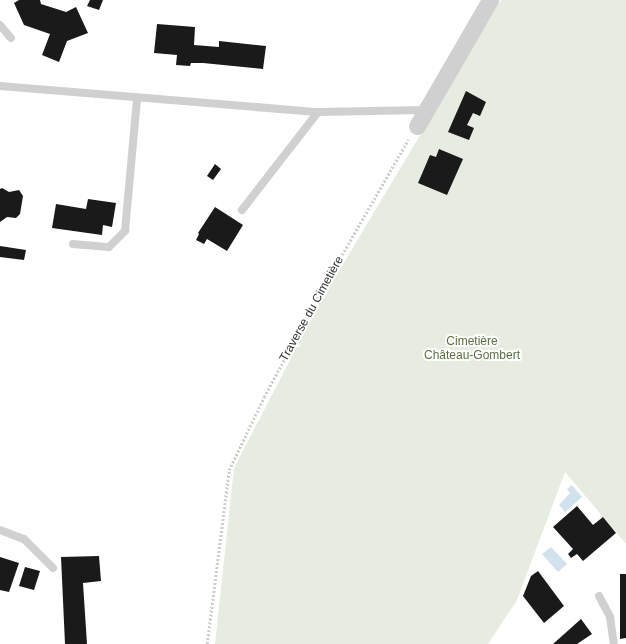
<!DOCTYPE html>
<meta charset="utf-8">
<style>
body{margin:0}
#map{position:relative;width:626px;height:644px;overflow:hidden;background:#fff;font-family:Helvetica,sans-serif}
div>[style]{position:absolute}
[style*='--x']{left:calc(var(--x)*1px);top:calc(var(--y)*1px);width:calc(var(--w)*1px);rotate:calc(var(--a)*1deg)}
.green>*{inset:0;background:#e6ecdf}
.water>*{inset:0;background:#cfe2ee}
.building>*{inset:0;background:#1a1a1a}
.path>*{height:2.5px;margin-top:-1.25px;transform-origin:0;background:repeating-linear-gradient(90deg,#cdcdcd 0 2px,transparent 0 4px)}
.service>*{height:8px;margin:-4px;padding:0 4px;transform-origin:4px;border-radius:4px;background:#d0d0d0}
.minor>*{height:17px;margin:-8.5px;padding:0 8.5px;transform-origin:8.5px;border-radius:8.5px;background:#d0d0d0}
span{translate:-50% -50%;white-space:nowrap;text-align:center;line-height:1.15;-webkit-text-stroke:4px #fff;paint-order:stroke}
.street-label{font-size:12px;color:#333}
.park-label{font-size:12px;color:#56703f}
</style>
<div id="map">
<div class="green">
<i style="clip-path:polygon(501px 0,626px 0,626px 544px,565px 472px,517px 600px,488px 644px,215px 644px,234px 468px,318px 306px)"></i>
</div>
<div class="water">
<i style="clip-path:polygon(572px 485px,582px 497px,565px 512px,559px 505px,570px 493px,567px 489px)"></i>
<i style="clip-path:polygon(551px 547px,567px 564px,558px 572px,542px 554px)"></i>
</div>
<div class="building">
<i style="clip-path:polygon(19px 0,40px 0,41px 4px,66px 12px,76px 7px,88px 33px,67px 41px,59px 62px,42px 55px,50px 34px,24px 25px,14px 3px)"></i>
<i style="clip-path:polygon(90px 0,103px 0,99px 10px,87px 6px)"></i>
<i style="clip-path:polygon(157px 24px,195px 27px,194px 45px,219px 47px,219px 41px,266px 46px,263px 69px,203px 63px,191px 63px,190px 66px,176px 65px,177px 55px,154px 53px)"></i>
<i style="clip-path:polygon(466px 91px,486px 102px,480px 116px,473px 113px,467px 125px,474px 128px,469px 140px,448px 132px)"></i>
<i style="clip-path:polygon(439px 149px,463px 159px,447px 195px,418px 183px,430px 155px,436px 157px)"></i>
<i style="clip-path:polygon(215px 164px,221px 169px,213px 180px,207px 176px)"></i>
<i style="clip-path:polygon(2px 188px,9px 192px,19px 190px,23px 196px,20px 214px,16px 218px,7px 217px,0 222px,0 189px)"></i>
<i style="clip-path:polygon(88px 199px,116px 203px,112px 227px,103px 225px,102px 235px,52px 228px,56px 204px,86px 209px)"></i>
<i style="clip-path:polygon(215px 207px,243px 225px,227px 251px,207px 239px,204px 244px,196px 240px,199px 234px,198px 233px)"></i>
<i style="clip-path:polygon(0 246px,26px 250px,24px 260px,0 257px)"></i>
<i style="clip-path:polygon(577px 506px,593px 525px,603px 517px,616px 533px,583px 561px,577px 554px,571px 558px,568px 554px,573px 549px,553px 527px)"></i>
<i style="clip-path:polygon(99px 556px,101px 581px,83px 583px,87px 644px,65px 644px,61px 557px)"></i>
<i style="clip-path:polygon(0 557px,19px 563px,9px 592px,0 590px)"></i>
<i style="clip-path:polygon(25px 567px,40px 571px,34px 590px,19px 586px)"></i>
<i style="clip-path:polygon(538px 571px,564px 606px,544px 623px,523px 596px,531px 576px)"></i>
<i style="clip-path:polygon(620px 574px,626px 574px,626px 638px,620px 639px)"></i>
<i style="clip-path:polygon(581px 619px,592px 634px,577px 644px,553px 644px)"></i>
</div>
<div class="path">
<i style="--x:207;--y:644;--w:175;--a:-82.8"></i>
<i style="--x:229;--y:470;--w:81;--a:-64.4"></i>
<i style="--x:264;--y:397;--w:118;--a:-61.7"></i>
<i style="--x:320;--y:293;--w:177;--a:-60.1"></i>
</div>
<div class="service">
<i style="--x:0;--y:25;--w:17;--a:50"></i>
<i style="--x:0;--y:86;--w:319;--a:4.7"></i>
<i style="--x:318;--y:112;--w:107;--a:-1.1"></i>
<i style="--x:242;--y:210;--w:124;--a:-52.2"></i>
<i style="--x:73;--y:244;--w:36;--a:5"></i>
<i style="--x:109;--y:247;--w:23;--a:-45"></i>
<i style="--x:125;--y:231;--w:134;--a:-84.8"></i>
<i style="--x:0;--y:530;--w:26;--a:21"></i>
<i style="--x:24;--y:539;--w:41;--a:45"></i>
<i style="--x:599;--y:596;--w:24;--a:62"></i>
<i style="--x:610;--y:617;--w:27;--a:82"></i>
</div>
<div class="minor">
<i style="--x:417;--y:126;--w:146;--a:-59.9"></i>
</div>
<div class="street-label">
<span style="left:312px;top:309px;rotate:-61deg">Traverse du Cimetière</span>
</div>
<div class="park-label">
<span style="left:472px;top:349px">Cimetière<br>Château-Gombert</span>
</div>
</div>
